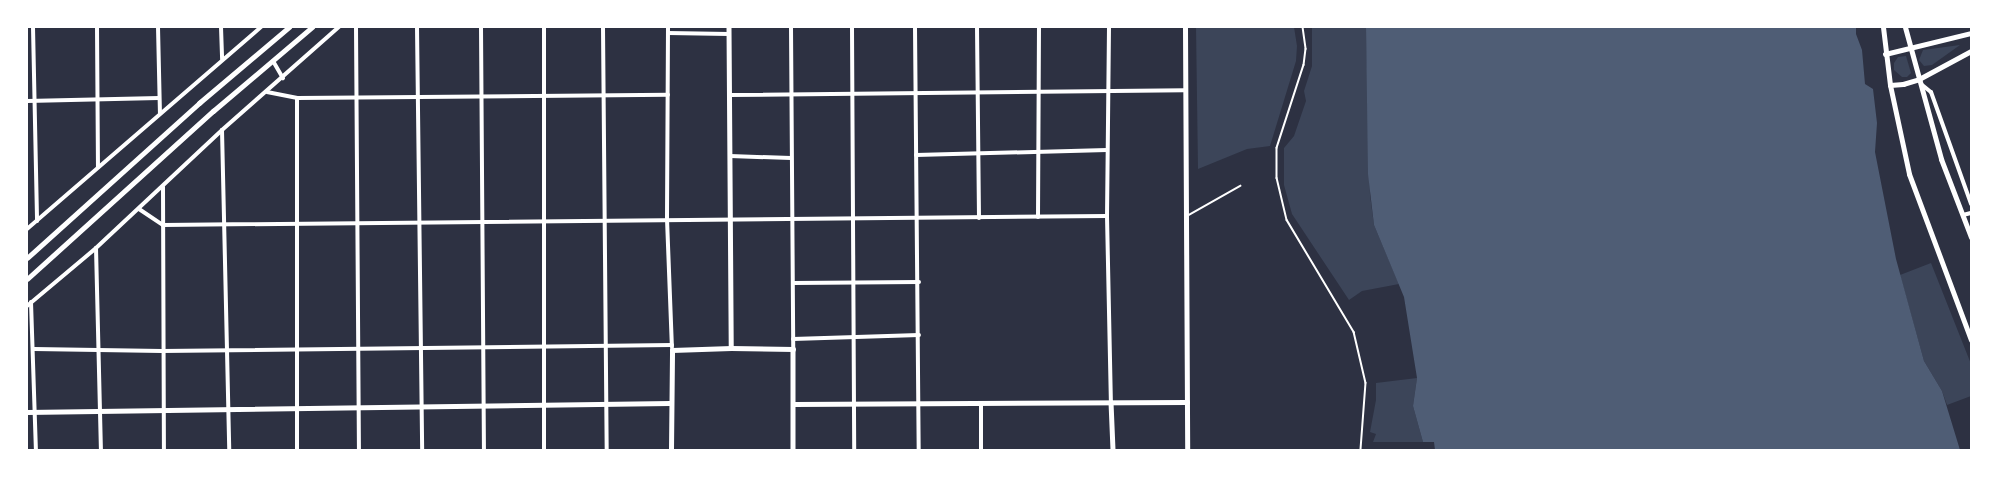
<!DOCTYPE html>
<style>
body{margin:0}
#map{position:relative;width:1998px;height:477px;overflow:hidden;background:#2d3142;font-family:Helvetica,sans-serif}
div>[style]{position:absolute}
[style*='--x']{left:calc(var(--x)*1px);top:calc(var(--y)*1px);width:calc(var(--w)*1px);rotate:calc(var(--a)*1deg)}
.green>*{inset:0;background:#3c4559}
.water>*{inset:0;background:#4f5d75}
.service>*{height:1.5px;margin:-0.75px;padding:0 0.75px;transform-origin:0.75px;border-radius:0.75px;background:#fff}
.minor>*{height:4px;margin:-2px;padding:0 2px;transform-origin:2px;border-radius:2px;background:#fff}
.tertiary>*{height:4.5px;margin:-2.25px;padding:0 2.25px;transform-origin:2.25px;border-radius:2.25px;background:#fff}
.secondary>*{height:5px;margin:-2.5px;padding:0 2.5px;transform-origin:2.5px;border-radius:2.5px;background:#fff}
.primary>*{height:5px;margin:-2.5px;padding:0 2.5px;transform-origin:2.5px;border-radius:2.5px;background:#fff}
span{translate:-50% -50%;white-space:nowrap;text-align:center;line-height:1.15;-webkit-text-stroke:4.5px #fff;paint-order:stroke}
.frame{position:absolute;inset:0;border:28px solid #fff;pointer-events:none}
</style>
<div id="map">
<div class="green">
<i style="clip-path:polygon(1196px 27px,1294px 27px,1297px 46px,1296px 61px,1270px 146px,1247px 149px,1198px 169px)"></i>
<i style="clip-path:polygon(1312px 27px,1366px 27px,1370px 195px,1374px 225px,1399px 284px,1362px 291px,1349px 300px,1292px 214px,1284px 185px,1284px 148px,1294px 136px,1306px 101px,1304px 91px,1312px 66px)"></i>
<i style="clip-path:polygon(1960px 45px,1932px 65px,1924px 66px,1919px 60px,1923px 50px)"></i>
<i style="clip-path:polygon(1906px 56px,1911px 73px,1907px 77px,1902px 77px,1894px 70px,1894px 63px,1898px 57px)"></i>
<i style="clip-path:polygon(1931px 263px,1971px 364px,1971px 396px,1947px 405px,1942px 391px,1924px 361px,1900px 275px)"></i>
<i style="clip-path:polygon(1417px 378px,1413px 406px,1423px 442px,1373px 442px,1376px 434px,1370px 432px,1376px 400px,1376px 383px)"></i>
</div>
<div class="water">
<i style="clip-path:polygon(1366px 27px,1856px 27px,1856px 34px,1862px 50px,1865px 84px,1873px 89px,1877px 123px,1875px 152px,1896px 259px,1924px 361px,1942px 391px,1960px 450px,1435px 450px,1434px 442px,1423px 442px,1413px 406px,1417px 378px,1404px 297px,1374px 225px,1368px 174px)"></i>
</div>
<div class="service">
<i style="--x:1303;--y:27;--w:22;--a:82"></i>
<i style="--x:1306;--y:49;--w:16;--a:97"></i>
<i style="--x:1304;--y:65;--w:87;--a:108"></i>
<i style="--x:1277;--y:148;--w:30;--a:90"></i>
<i style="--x:1277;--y:178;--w:43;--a:76.6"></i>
<i style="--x:1287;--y:220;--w:131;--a:59.1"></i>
<i style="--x:1354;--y:332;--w:52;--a:76.8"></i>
<i style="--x:1366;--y:383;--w:67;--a:94.3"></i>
<i style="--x:1189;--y:215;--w:59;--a:-29.6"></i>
</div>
<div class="minor">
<i style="--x:33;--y:27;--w:194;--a:88.8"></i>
<i style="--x:97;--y:27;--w:140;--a:89.6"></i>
<i style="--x:158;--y:27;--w:86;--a:88.7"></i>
<i style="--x:221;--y:27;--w:32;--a:88"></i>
<i style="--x:356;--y:27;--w:423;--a:89.6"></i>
<i style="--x:417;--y:27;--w:423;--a:89.3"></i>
<i style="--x:481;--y:27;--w:423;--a:89.6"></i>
<i style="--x:544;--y:27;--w:423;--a:90"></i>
<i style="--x:603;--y:27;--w:423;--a:89.5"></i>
<i style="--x:668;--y:27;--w:192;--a:90.3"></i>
<i style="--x:667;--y:219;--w:128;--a:87.8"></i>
<i style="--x:791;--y:27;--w:322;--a:89.6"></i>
<i style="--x:852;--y:27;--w:423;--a:89.7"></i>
<i style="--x:915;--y:27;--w:423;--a:89.5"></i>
<i style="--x:977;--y:27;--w:191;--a:89.4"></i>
<i style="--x:1109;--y:27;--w:189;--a:90.6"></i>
<i style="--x:1107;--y:216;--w:186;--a:88.8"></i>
<i style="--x:668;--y:33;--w:61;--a:0.9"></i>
<i style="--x:273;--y:61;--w:20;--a:60"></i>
<i style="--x:1921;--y:84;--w:13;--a:39"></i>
<i style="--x:1931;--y:92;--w:119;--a:70.3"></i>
<i style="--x:267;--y:92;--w:31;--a:11"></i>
<i style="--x:297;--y:98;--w:371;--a:-0.5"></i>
<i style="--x:729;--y:95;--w:456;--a:-0.6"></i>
<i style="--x:297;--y:98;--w:352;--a:90"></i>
<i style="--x:27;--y:101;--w:132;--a:-1.3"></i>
<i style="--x:222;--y:130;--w:320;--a:88.7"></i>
<i style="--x:916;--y:155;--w:191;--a:-1.5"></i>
<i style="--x:730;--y:156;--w:61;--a:1.9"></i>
<i style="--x:163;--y:187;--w:263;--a:89.8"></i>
<i style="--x:139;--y:209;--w:29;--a:34"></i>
<i style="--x:163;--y:225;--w:944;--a:-0.55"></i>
<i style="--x:1963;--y:215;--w:8;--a:-14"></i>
<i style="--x:1038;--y:217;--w:190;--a:-89.7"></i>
<i style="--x:27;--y:229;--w:309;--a:-40.8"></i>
<i style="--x:96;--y:248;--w:202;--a:88.6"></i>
<i style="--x:793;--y:283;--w:126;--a:-0.5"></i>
<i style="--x:31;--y:302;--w:148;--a:88.1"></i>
<i style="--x:27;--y:306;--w:90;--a:-40"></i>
<i style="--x:96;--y:248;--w:173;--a:-43.1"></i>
<i style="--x:222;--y:130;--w:156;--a:-41.4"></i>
<i style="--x:793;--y:339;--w:126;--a:-1.8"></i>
<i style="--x:34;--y:349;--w:128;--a:0.9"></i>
<i style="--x:162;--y:351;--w:510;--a:-0.67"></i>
<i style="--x:981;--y:403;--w:47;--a:90"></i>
</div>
<div class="tertiary">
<i style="--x:729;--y:27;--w:321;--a:89.6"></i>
<i style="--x:1111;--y:402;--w:48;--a:87.6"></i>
<i style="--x:794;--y:404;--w:393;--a:-0.3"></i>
<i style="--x:27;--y:412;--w:643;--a:-0.8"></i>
<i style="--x:671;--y:450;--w:100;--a:-89.4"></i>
<i style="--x:672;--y:350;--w:59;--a:-1.9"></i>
<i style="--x:731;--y:348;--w:62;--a:0.9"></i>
<i style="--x:793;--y:349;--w:101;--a:90"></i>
</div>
<div class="secondary">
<i style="--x:1185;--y:27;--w:423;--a:89.7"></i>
<i style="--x:1885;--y:54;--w:89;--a:-13.7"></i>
<i style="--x:1890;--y:85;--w:13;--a:-4"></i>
<i style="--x:1903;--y:84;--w:17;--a:-17"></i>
<i style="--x:1919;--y:79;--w:59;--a:-28.3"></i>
</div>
<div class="primary">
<i style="--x:1883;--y:27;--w:58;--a:83.1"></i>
<i style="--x:1890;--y:85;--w:91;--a:77.9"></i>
<i style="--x:1909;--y:174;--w:177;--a:69.5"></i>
<i style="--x:1905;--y:27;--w:137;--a:74.7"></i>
<i style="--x:1941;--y:159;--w:84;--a:69"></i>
<i style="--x:27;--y:258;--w:232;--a:-42"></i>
<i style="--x:199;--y:103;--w:118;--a:-40.2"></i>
<i style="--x:27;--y:279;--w:251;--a:-42.1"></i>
<i style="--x:213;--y:111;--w:130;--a:-40.3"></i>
</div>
<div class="frame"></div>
</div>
